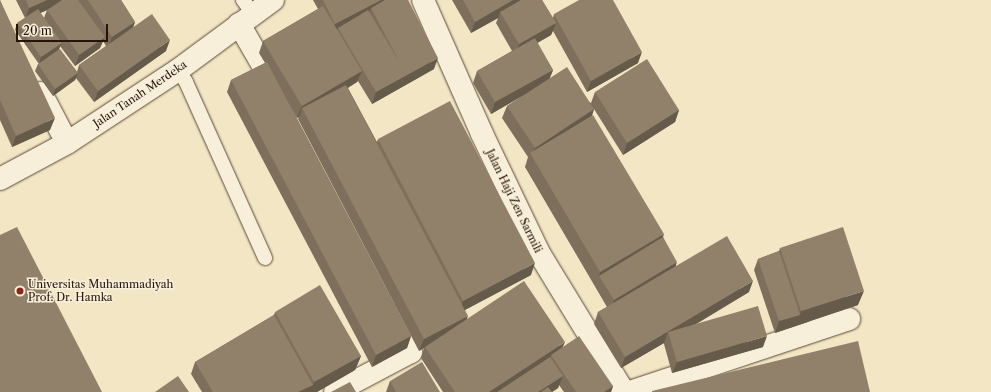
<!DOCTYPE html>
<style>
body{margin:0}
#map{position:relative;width:991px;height:392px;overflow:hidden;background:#f3e6c4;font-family:"Libre Caslon Text",serif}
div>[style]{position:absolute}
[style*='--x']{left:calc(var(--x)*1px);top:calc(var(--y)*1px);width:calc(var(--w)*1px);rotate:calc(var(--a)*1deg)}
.roads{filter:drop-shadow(0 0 1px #5a4838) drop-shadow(0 0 1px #5a4838)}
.service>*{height:14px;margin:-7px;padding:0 7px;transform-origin:7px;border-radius:7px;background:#f7efd9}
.minor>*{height:22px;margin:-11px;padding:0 11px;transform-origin:11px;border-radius:11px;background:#f7efd9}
.tertiary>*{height:22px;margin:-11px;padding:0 11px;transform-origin:11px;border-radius:11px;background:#f7efd9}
.wall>*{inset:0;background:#7d6f5b}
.shaded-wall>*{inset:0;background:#665a4a}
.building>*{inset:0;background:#91816a}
.dots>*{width:11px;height:11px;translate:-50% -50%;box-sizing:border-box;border:2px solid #f7efd9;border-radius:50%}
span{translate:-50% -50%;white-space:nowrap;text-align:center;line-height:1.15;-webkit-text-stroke:3px #f7efd9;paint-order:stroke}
.street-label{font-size:11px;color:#271409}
.poi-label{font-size:11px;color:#271409}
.left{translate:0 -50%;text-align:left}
.scale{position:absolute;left:16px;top:24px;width:92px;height:18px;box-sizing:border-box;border:2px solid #271409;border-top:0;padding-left:5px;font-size:12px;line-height:14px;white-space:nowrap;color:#271409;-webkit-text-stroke:3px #f7efd9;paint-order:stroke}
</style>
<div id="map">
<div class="roads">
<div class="service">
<i style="--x:243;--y:0;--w:17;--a:54"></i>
<i style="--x:178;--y:70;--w:14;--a:56"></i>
<i style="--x:186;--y:82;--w:193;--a:65.8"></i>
</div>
<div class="minor">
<i style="--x:423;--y:0;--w:146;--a:66.2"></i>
<i style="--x:482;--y:134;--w:132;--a:64.4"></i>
<i style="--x:539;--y:253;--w:163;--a:58.6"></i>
<i style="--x:239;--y:24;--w:76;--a:60.1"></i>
<i style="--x:41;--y:93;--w:56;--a:62.5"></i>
<i style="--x:335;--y:392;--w:86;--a:-27.8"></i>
<i style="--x:411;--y:352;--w:38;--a:-113"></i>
<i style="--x:630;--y:392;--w:231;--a:-18.4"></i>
</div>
<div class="tertiary">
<i style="--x:0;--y:179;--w:76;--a:-28.2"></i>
<i style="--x:67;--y:143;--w:133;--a:-33.3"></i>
<i style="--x:178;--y:70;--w:118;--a:-36.4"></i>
</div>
</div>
<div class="wall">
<i style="clip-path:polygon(0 0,50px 130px,12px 147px,0 120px)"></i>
<i style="clip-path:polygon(evenodd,16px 0,121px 0,135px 22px,133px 27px,166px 51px,94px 102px,76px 78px,75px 80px,53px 96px,35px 71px,38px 64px,39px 64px,15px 30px,17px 23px,25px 18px,16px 0,50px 9px,47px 10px,44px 18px,40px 13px,50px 9px,16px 0,103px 41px,106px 46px,79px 65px,77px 72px,59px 49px,60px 46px,75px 66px,100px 48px,103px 41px)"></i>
<i style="clip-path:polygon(313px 0,408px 0,434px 69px,372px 104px,358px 81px,357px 82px,348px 88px,377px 142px,378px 139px,531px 275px,465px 310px,467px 319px,563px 347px,613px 386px,611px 392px,564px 392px,559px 385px,558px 388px,552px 392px,443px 392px,421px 358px,424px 348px,419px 351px,298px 119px,299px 117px,297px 118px,291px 107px,411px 336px,407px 348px,372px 367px,227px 92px,231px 80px,265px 63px,259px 53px,263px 41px,318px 9px)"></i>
<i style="clip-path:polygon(452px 0,542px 0,553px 18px,554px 14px,638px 63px,587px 92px,553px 31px,551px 35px,537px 43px,553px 70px,550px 78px,591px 103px,595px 92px,679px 110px,675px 122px,623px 155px,594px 109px,592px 116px,663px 237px,676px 266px,749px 292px,695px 325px,763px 347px,672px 373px,664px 344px,664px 343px,621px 368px,594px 324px,598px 312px,607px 307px,525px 167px,528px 157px,502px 118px,507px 106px,524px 95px,491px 114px,473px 83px,477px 71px,512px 51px,496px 23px,498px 18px,471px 33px)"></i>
<i style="clip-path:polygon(780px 248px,858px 305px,775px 333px,754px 270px,758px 259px,779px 251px)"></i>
<i style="clip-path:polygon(275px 312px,361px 356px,355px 370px,317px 392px,202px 392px,191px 374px,195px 362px,274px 315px)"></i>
<i style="clip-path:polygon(390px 381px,440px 392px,386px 392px)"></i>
</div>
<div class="shaded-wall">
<i style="clip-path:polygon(47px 0,69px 0,25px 20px,29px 8px)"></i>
<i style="clip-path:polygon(381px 0,399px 0,371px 8px,367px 16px,338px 28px,336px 32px,331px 35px,335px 24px)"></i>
<i style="clip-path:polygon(513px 0,529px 0,500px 12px,498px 18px,471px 33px,475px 22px)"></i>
<i style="clip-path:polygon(135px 22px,131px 33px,108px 48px,112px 37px)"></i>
<i style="clip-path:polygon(556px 23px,551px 35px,515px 56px,519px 44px)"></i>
<i style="clip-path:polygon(105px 37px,100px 48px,75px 66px,79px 55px)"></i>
<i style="clip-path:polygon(170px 40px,166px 51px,94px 102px,98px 91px)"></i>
<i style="clip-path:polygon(62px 43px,59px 49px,39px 64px,41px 57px)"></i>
<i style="clip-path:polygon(642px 52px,638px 63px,587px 92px,591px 81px)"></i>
<i style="clip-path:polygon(438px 58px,434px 69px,372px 104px,376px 92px)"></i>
<i style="clip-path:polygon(553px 70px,548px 81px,491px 114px,495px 102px)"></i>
<i style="clip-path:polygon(362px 71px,357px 82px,305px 113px,302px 108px,299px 117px,297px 118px,302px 106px)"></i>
<i style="clip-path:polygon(78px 73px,75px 80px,53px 96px,55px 89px)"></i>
<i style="clip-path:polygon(594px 109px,590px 120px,532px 156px,535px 148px)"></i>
<i style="clip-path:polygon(679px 110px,675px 122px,623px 155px,627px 143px)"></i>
<i style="clip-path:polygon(55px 118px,50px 130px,12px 147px,16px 136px)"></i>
<i style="clip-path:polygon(664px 234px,659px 249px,599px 276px,600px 272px)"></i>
<i style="clip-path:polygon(677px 262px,673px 274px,610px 312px,614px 300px)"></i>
<i style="clip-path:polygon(535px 263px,531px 275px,459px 313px,463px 301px)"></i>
<i style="clip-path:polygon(753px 281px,749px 292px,670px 339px,668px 332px,664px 343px,621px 368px,625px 357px)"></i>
<i style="clip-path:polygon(864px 291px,858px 305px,775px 333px,779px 321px,800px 315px,801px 311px)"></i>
<i style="clip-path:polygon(468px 316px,464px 327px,425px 347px,424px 348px,419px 351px,424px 339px)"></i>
<i style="clip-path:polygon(411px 336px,407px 348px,372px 367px,376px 355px)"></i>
<i style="clip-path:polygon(767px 336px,763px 347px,672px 373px,677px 362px)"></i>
<i style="clip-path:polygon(565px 342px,560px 353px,551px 355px,549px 361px,502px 392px,489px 392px)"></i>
<i style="clip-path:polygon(361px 356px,355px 370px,317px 392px,298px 392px,313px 385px,314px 382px)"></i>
<i style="clip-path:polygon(563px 376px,558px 388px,552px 392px,538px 392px)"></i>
<i style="clip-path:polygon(613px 386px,611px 392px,604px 392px)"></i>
</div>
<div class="building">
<i style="clip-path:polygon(0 0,55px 118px,16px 136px,0 100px)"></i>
<i style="clip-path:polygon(26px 0,47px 0,29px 8px)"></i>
<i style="clip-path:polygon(62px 0,78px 0,105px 37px,79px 55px,47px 10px)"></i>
<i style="clip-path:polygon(88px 0,121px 0,135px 22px,112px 37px)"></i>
<i style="clip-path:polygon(323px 0,381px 0,335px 24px)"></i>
<i style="clip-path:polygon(385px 0,408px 0,438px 58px,376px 92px,338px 28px,368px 10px,400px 63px,371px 8px)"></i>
<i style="clip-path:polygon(463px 0,513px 0,475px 22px)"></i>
<i style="clip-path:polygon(521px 0,542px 0,556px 23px,519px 44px,500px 12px)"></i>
<i style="clip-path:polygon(579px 0,613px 0,642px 52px,591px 81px,554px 14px)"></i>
<i style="clip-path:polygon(323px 6px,362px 71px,302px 106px,263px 41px)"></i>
<i style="clip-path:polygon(38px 9px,62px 43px,41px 57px,17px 23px)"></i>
<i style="clip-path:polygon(152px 14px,170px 40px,98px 91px,79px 65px)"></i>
<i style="clip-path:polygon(535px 38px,553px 70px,495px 102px,477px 71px)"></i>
<i style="clip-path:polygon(60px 49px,78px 73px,55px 89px,38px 64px)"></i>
<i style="clip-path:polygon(647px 59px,679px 110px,627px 143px,595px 92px)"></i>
<i style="clip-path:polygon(267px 62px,411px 336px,376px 355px,231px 80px)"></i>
<i style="clip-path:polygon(567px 67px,594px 109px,535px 148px,507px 106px)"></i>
<i style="clip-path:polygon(346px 85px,468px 316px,424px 339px,302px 108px)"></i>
<i style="clip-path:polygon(450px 101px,535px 263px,463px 301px,378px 139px)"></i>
<i style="clip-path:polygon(593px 115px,664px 234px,600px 272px,530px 153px)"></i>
<i style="clip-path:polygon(17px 227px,102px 392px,0 392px,0 235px)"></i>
<i style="clip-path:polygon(843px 227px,864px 291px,801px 311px,780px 248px)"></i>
<i style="clip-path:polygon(727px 236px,753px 281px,625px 357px,598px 312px)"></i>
<i style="clip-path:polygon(663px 237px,677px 262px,614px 300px,599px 276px)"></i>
<i style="clip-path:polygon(779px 251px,800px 315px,779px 321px,758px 259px)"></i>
<i style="clip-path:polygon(524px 281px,565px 342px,489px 392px,455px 392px,425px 347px)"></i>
<i style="clip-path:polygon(320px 285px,361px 356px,314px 382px,275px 312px)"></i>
<i style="clip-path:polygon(758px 306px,767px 336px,677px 362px,668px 332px)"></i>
<i style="clip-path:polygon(274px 315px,313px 385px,298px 392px,213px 392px,195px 362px)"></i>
<i style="clip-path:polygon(579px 336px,613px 386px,604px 392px,576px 392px,551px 355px)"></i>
<i style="clip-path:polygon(858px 341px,870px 392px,652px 392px,652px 391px)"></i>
<i style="clip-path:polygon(550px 357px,563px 376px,538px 392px,497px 392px)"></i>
<i style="clip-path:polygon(422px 362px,440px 392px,396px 392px,390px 381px)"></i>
<i style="clip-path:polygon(178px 376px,189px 392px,155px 392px)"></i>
<i style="clip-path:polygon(350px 382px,356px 392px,331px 392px)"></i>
<i style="clip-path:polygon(548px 387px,552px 392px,541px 392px)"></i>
</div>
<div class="dots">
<i style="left:20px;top:291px;background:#8f2418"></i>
</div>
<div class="street-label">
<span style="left:140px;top:94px;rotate:-34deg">Jalan Tanah Merdeka</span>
<span style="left:514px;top:201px;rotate:64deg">Jalan Haji Zen Sarmili</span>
</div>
<div class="poi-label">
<span class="left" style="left:28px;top:291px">Universitas Muhammadiyah<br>Prof. Dr. Hamka</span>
</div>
<div class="scale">20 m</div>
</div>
